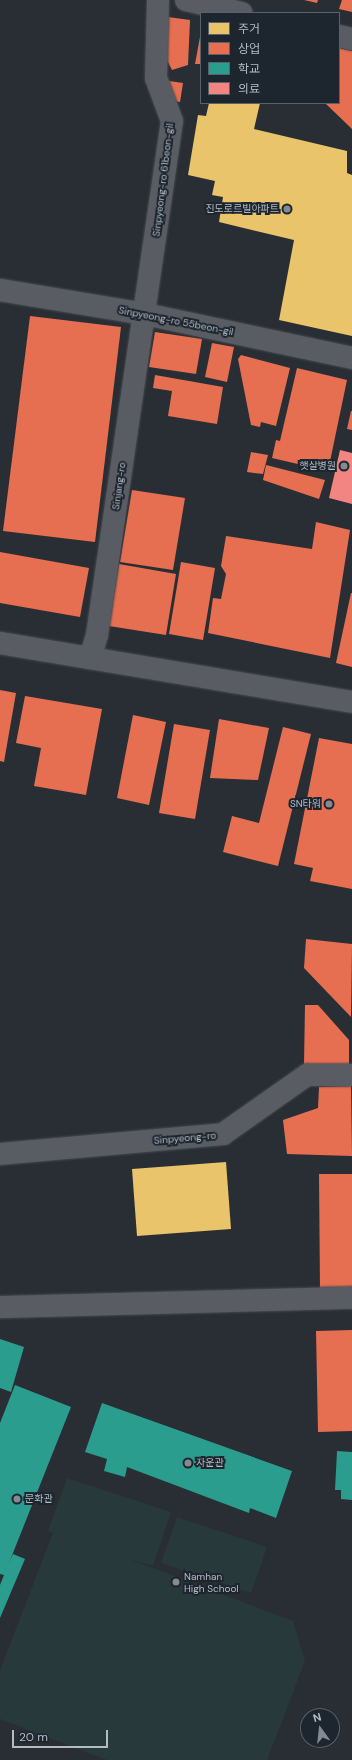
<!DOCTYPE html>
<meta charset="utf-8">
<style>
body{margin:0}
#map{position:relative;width:352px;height:1760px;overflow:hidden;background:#292e34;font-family:"DM Sans","Noto Sans KR",sans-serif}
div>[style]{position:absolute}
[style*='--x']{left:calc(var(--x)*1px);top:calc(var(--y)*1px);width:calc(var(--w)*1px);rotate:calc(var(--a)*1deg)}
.green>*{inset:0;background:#27393a}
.homes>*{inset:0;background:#e9c46a}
.shops>*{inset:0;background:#e76f51}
.schools>*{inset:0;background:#2a9d8f}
.health>*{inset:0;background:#f28482}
.roads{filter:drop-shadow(0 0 1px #474a4f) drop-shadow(0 0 1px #474a4f)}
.minor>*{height:22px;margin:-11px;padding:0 11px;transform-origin:11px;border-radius:11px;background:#595d63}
.tertiary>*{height:22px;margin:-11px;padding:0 11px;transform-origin:11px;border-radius:11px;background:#595d63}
.dots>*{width:11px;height:11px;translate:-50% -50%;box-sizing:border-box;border:2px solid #1d252e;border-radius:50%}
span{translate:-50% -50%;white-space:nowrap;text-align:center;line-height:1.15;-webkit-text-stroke:4px #1d252e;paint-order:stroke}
.street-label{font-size:10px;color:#b3bbc5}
.poi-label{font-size:10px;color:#b3bbc5}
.right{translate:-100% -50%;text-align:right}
.left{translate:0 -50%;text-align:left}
.legend{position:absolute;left:200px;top:12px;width:140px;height:92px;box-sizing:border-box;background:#1d252e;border:1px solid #59616a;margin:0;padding:5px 7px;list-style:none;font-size:12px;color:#b3bbc5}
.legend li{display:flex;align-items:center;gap:8px;height:20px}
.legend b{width:20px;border:1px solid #59616a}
.north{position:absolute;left:300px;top:1708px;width:40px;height:40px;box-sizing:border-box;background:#1d252e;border:1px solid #59616a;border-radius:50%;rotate:345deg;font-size:11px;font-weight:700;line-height:16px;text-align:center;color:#b3bbc5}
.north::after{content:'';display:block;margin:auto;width:14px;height:18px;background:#838a92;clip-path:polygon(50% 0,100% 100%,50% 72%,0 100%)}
.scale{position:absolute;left:12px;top:1730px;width:96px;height:18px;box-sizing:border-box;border:2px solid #b3bbc5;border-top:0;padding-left:5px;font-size:12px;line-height:14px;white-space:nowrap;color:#b3bbc5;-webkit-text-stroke:3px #1d252e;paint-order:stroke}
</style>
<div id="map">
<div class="green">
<i style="clip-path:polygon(67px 1478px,171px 1512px,153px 1566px,129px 1559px,293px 1621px,305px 1661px,267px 1760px,107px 1760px,0 1719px,0 1670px,53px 1533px,48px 1531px)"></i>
<i style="clip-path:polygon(177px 1517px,267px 1547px,251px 1593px,161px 1563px)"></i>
</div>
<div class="homes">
<i style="clip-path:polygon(209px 103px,260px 103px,254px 129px,347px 151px,347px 173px,352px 175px,352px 336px,279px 320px,294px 240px,219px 222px,223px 197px,212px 195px,215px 181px,188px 175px,198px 115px,206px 116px)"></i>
<i style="clip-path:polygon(226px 1162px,231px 1229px,137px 1236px,132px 1169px)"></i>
</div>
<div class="shops">
<i style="clip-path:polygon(304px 0,318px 0,317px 3px)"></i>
<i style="clip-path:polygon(342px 0,352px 0,352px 12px,339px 9px)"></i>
<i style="clip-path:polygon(168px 17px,190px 20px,188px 65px,172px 70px,164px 54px)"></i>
<i style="clip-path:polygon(200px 37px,201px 64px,195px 64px)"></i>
<i style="clip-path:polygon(339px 48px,352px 51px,352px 129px,325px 103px,339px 103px)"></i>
<i style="clip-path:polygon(162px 80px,183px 83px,180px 102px,166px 100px)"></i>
<i style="clip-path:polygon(30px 316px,121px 327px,95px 542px,3px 531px)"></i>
<i style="clip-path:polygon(155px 332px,202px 339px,196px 374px,149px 367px)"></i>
<i style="clip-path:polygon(212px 343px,234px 347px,227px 382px,205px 377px)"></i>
<i style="clip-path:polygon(241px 355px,290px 368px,276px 426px,261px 422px,260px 427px,251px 425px,238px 359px)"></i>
<i style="clip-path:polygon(297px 368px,347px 380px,328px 471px,272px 458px,276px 440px,280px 441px)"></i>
<i style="clip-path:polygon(155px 375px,223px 387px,217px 424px,168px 416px,172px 391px,153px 388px)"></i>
<i style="clip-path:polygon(351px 411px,352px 411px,352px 430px,347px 429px)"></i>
<i style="clip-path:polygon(251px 452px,268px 455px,263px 474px,247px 472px)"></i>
<i style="clip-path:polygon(266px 465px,325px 480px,319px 499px,263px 480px)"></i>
<i style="clip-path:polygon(132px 490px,185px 498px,173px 570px,120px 562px)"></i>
<i style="clip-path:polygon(316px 522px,350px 530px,330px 658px,208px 633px,213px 598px,221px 599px,226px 574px,221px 566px,226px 536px,312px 549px)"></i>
<i style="clip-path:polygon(0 552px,89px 568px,80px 617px,0 603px)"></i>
<i style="clip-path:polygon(181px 562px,215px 568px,203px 640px,169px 634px)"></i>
<i style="clip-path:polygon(119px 564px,176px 574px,166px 635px,109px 626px)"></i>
<i style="clip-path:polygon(351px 593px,352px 593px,352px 667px,336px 663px)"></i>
<i style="clip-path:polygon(0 690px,16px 693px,4px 762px,0 761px)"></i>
<i style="clip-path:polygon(25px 696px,102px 709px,86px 795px,34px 786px,41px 748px,16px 743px)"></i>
<i style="clip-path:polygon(133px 715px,166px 722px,149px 805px,117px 798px)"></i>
<i style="clip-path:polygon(219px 719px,269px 728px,258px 780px,210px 778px)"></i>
<i style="clip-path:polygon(174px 724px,210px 730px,195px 819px,159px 813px)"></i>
<i style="clip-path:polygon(283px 727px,311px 734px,278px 866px,223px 852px,232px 816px,259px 823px)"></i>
<i style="clip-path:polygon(319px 738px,352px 744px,352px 889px,310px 881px,313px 868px,294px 864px)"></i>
<i style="clip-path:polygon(306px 939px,352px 944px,351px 1017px,304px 968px)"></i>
<i style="clip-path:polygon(305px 1005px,318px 1005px,349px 1040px,349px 1066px,304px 1065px)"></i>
<i style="clip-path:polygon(351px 1086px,352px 1156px,287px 1154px,283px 1120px,318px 1108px,319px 1087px)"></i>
<i style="clip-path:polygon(319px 1174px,352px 1174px,352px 1288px,320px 1289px)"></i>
<i style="clip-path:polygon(352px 1330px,352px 1431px,318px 1432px,316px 1331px)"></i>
</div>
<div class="schools">
<i style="clip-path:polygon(0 1339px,24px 1347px,11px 1392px,0 1388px)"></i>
<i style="clip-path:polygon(15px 1385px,71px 1407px,9px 1563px,13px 1554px,25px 1559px,0 1618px,0 1585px,4px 1575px,0 1574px,0 1423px)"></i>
<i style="clip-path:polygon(102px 1403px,292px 1471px,276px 1518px,250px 1508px,249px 1513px,127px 1467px,125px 1477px,104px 1471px,107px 1459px,85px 1452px)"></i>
<i style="clip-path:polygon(337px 1451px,352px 1452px,352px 1500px,341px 1499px,341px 1490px,335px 1490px)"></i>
</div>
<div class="health">
<i style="clip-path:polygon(340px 450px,352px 453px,352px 504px,329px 498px)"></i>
</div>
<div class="roads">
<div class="minor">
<i style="--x:186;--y:0;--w:57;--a:13.1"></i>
<i style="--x:339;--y:36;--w:13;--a:13"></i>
<i style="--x:0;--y:290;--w:147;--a:9.4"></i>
<i style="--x:145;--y:314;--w:212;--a:12"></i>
<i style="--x:90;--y:658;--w:24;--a:-73"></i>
<i style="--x:97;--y:635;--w:519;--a:-81.7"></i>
<i style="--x:172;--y:121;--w:46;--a:-110.4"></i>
<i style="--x:156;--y:78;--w:78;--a:-88.5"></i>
<i style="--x:0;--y:1154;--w:224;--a:-5.1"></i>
<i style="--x:223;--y:1134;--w:103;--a:-35.1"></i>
<i style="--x:307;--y:1075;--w:45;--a:0"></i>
<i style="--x:0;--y:1307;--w:352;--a:-1.5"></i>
</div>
<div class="tertiary">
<i style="--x:0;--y:643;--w:357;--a:9.5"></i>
</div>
</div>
<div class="dots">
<i style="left:287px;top:209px;background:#838a92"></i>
<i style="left:344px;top:466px;background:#838a92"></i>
<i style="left:329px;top:804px;background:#838a92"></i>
<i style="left:188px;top:1463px;background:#838a92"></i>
<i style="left:17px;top:1499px;background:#838a92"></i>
<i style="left:176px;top:1582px;background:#838a92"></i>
</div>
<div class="street-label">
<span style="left:163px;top:180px;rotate:-83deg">Sinpyeong-ro 61beon-gil</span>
<span style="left:176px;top:321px;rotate:11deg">Sinpyeong-ro 55beon-gil</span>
<span style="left:119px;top:486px;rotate:-82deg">Sinjang-ro</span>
<span style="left:185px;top:1138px;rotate:-5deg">Sinpyeong-ro</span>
</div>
<div class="poi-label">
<span class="right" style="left:279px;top:209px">진도로르빌아파트</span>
<span class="right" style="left:336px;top:466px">햇살병원</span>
<span class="right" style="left:321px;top:804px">SN타워</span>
<span class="left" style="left:196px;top:1463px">자운관</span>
<span class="left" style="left:25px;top:1499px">문화관</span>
<span class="left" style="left:184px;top:1582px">Namhan<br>High School</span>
</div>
<ul class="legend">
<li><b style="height:11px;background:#e9c46a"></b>주거</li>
<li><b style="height:11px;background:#e76f51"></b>상업</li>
<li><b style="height:11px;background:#2a9d8f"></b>학교</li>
<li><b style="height:11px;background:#f28482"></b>의료</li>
</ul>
<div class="north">N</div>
<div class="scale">20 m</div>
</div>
